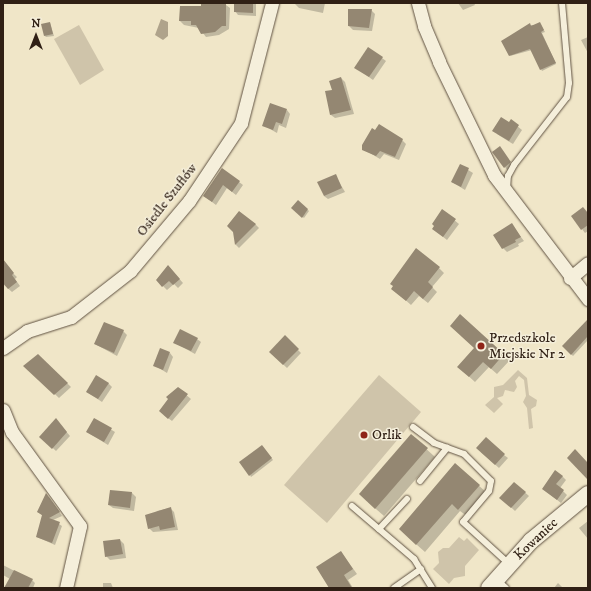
<!DOCTYPE html>
<meta charset="utf-8">
<style>
body{margin:0}
#map{position:relative;width:591px;height:591px;overflow:hidden;background:#f0e6c8;font-family:"IM FELL DW Pica",serif}
div>[style]{position:absolute}
[style*='--x']{left:calc(var(--x)*1px);top:calc(var(--y)*1px);width:calc(var(--w)*1px);rotate:calc(var(--a)*1deg)}
.green>*{inset:0;background:#cfc4aa}
.water>*{inset:0;background:#afa38b}
.shadow>*{inset:0;background:#0003}
.building>*{inset:0;background:#948772}
.roads{filter:drop-shadow(0 0 1px #605242) drop-shadow(0 0 1px #605242)}
.service>*{height:6px;margin:-3px;padding:0 3px;transform-origin:3px;border-radius:3px;background:#f5efdb}
.minor>*{height:13px;margin:-6.5px;padding:0 6.5px;transform-origin:6.5px;border-radius:6.5px;background:#f5efdb}
.tertiary>*{height:16px;margin:-8px;padding:0 8px;transform-origin:8px;border-radius:8px;background:#f5efdb}
.dots>*{width:11px;height:11px;translate:-50% -50%;box-sizing:border-box;border:2px solid #f5efdb;border-radius:50%}
span{translate:-50% -50%;white-space:nowrap;text-align:center;line-height:1.15;-webkit-text-stroke:3px #f5efdb;paint-order:stroke}
.street-label{font-size:14px;color:#302015}
.poi-label{font-size:14px;color:#302015}
.left{translate:0 -50%;text-align:left}
.frame{position:absolute;inset:0;border:4px solid #302015;pointer-events:none}
.north{position:absolute;left:16px;top:16px;width:40px;height:40px;-webkit-text-stroke:3px #f5efdb;paint-order:stroke;rotate:0deg;font-size:11px;font-weight:700;line-height:16px;text-align:center;color:#302015}
.north::after{content:'';display:block;margin:auto;width:14px;height:18px;background:#302015;clip-path:polygon(50% 0,100% 100%,50% 72%,0 100%)}
</style>
<div id="map">
<div class="green">
<i style="clip-path:polygon(79px 25px,104px 70px,80px 85px,54px 39px)"></i>
<i style="clip-path:polygon(518px 370px,527px 378px,529px 395px,537px 400px,536px 406px,531px 409px,533px 428px,529px 429px,527px 408px,523px 402px,526px 396px,524px 380px,519px 376px,515px 381px,517px 387px,514px 392px,505px 390px,503px 396px,497px 398px,503px 404px,494px 413px,485px 405px,494px 397px,494px 387px,503px 385px)"></i>
<i style="clip-path:polygon(379px 375px,421px 412px,327px 523px,284px 485px)"></i>
<i style="clip-path:polygon(459px 537px,464px 541px,467px 538px,479px 550px,465px 566px,465px 576px,454px 578px,449px 584px,433px 569px,439px 563px,438px 552px,443px 548px,449px 548px)"></i>
</div>
<div class="water">
<i style="clip-path:polygon(161px 19px,168px 22px,168px 36px,163px 40px,155px 35px)"></i>
</div>
<div class="shadow">
<i style="clip-path:polygon(235px 3px,256px 3px,256px 16px,238px 15px,235px 11px)"></i>
<i style="clip-path:polygon(294px 3px,325px 3px,323px 13px,299px 8px)"></i>
<i style="clip-path:polygon(458px 3px,474px 3px,475px 5px,463px 10px)"></i>
<i style="clip-path:polygon(226px 5px,230px 8px,229px 29px,219px 35px,206px 37px,199px 28px,184px 25px,180px 21px,181px 7px)"></i>
<i style="clip-path:polygon(371px 10px,375px 14px,372px 31px,353px 30px,349px 26px)"></i>
<i style="clip-path:polygon(50px 23px,54px 36px,46px 37px,45px 36px)"></i>
<i style="clip-path:polygon(530px 25px,541px 25px,545px 32px,542px 33px,556px 64px,542px 71px,532px 50px,510px 56px)"></i>
<i style="clip-path:polygon(588px 37px,588px 53px,581px 40px)"></i>
<i style="clip-path:polygon(382px 58px,386px 61px,373px 80px,356px 68px)"></i>
<i style="clip-path:polygon(341px 78px,345px 82px,354px 114px,335px 118px,331px 115px)"></i>
<i style="clip-path:polygon(287px 110px,290px 114px,286px 128px,279px 125px,277px 133px,263px 125px)"></i>
<i style="clip-path:polygon(511px 121px,522px 130px,513px 144px,497px 134px)"></i>
<i style="clip-path:polygon(402px 140px,406px 144px,399px 160px,384px 154px,380px 159px,363px 149px)"></i>
<i style="clip-path:polygon(503px 151px,513px 167px,508px 171px,505px 167px)"></i>
<i style="clip-path:polygon(460px 165px,473px 173px,465px 190px,452px 182px)"></i>
<i style="clip-path:polygon(222px 169px,243px 185px,236px 195px,227px 188px,216px 205px,204px 196px)"></i>
<i style="clip-path:polygon(335px 175px,345px 192px,328px 199px,324px 196px)"></i>
<i style="clip-path:polygon(298px 201px,309px 211px,304px 218px,292px 208px)"></i>
<i style="clip-path:polygon(443px 211px,459px 224px,447px 240px,433px 229px)"></i>
<i style="clip-path:polygon(588px 214px,588px 231px,585px 233px,582px 229px)"></i>
<i style="clip-path:polygon(255px 224px,259px 228px,239px 248px,236px 245px,234px 232px)"></i>
<i style="clip-path:polygon(511px 224px,524px 241px,518px 244px,519px 246px,507px 252px,503px 248px)"></i>
<i style="clip-path:polygon(3px 264px,17px 277px,15px 279px,20px 286px,12px 292px,3px 284px)"></i>
<i style="clip-path:polygon(168px 266px,183px 283px,178px 288px,174px 284px,167px 290px,157px 280px)"></i>
<i style="clip-path:polygon(439px 268px,444px 273px,432px 287px,437px 292px,428px 303px,419px 296px,411px 305px,393px 289px)"></i>
<i style="clip-path:polygon(460px 315px,510px 360px,497px 374px,489px 367px,475px 382px,464px 372px,475px 348px)"></i>
<i style="clip-path:polygon(588px 320px,588px 340px,573px 356px,563px 346px)"></i>
<i style="clip-path:polygon(123px 331px,127px 335px,117px 356px,95px 344px)"></i>
<i style="clip-path:polygon(285px 337px,301px 353px,287px 368px,270px 352px)"></i>
<i style="clip-path:polygon(197px 339px,201px 342px,195px 354px,175px 343px)"></i>
<i style="clip-path:polygon(170px 353px,173px 357px,167px 373px,154px 365px)"></i>
<i style="clip-path:polygon(38px 355px,71px 387px,59px 398px,25px 366px)"></i>
<i style="clip-path:polygon(108px 383px,112px 387px,102px 402px,87px 392px)"></i>
<i style="clip-path:polygon(178px 388px,191px 399px,172px 421px,164px 415px)"></i>
<i style="clip-path:polygon(94px 419px,115px 432px,108px 445px,87px 432px)"></i>
<i style="clip-path:polygon(59px 423px,70px 436px,56px 451px,41px 437px)"></i>
<i style="clip-path:polygon(411px 435px,435px 457px,384px 516px,368px 502px)"></i>
<i style="clip-path:polygon(263px 447px,273px 460px,251px 477px,250px 475px)"></i>
<i style="clip-path:polygon(481px 452px,504px 455px,508px 458px,499px 468px)"></i>
<i style="clip-path:polygon(455px 464px,487px 493px,467px 516px,460px 511px,425px 552px,408px 537px)"></i>
<i style="clip-path:polygon(562px 476px,566px 480px,560px 488px,567px 495px,561px 503px,543px 489px)"></i>
<i style="clip-path:polygon(514px 483px,529px 496px,515px 511px,501px 498px)"></i>
<i style="clip-path:polygon(132px 493px,136px 497px,134px 511px,113px 508px,109px 505px)"></i>
<i style="clip-path:polygon(49px 497px,62px 516px,53px 520px,62px 526px,55px 545px,37px 537px,43px 516px,38px 512px)"></i>
<i style="clip-path:polygon(170px 508px,174px 512px,178px 530px,153px 532px,149px 528px,157px 511px)"></i>
<i style="clip-path:polygon(588px 521px,588px 539px,579px 528px)"></i>
<i style="clip-path:polygon(120px 540px,124px 544px,126px 558px,110px 560px,106px 556px)"></i>
<i style="clip-path:polygon(341px 552px,357px 574px,348px 580px,353px 588px,330px 588px)"></i>
<i style="clip-path:polygon(3px 565px,32px 580px,35px 583px,33px 588px,6px 588px,10px 579px,3px 575px)"></i>
<i style="clip-path:polygon(103px 583px,111px 583px,113px 588px,103px 588px)"></i>
<i style="clip-path:polygon(558px 583px,563px 588px,554px 588px)"></i>
</div>
<div class="building">
<i style="clip-path:polygon(201px 3px,226px 4px,226px 26px,222px 26px,215px 32px,201px 34px,196px 25px,191px 25px,191px 21px,179px 21px,180px 6px,201px 6px)"></i>
<i style="clip-path:polygon(234px 3px,253px 3px,253px 13px,234px 12px)"></i>
<i style="clip-path:polygon(348px 9px,372px 9px,369px 28px,348px 26px)"></i>
<i style="clip-path:polygon(50px 22px,53px 34px,44px 36px,41px 24px)"></i>
<i style="clip-path:polygon(540px 22px,544px 30px,541px 32px,556px 63px,540px 70px,530px 49px,509px 56px,501px 41px,530px 23px,531px 26px)"></i>
<i style="clip-path:polygon(368px 47px,383px 57px,369px 77px,354px 68px)"></i>
<i style="clip-path:polygon(341px 77px,351px 110px,330px 115px,325px 91px,332px 90px,329px 81px)"></i>
<i style="clip-path:polygon(270px 103px,287px 109px,282px 124px,276px 122px,273px 130px,262px 126px)"></i>
<i style="clip-path:polygon(501px 117px,509px 122px,511px 119px,519px 125px,509px 141px,492px 131px)"></i>
<i style="clip-path:polygon(379px 124px,403px 139px,395px 157px,380px 151px,376px 156px,362px 150px,362px 145px,372px 128px,375px 130px)"></i>
<i style="clip-path:polygon(500px 146px,511px 162px,504px 168px,492px 152px)"></i>
<i style="clip-path:polygon(460px 164px,469px 168px,461px 187px,451px 182px)"></i>
<i style="clip-path:polygon(222px 168px,240px 181px,232px 192px,223px 185px,212px 202px,203px 196px)"></i>
<i style="clip-path:polygon(336px 174px,342px 188px,324px 196px,317px 182px)"></i>
<i style="clip-path:polygon(298px 200px,308px 209px,302px 218px,291px 208px)"></i>
<i style="clip-path:polygon(583px 207px,588px 213px,588px 225px,581px 230px,571px 216px)"></i>
<i style="clip-path:polygon(442px 209px,456px 219px,443px 237px,432px 229px,434px 226px,432px 224px)"></i>
<i style="clip-path:polygon(239px 211px,256px 224px,235px 245px,233px 232px,227px 226px)"></i>
<i style="clip-path:polygon(512px 223px,521px 237px,515px 240px,516px 242px,502px 249px,493px 235px)"></i>
<i style="clip-path:polygon(416px 248px,440px 267px,428px 282px,433px 287px,423px 299px,414px 291px,406px 301px,391px 289px,393px 286px,390px 284px)"></i>
<i style="clip-path:polygon(3px 259px,14px 273px,12px 275px,17px 282px,8px 289px,3px 283px)"></i>
<i style="clip-path:polygon(168px 265px,180px 279px,173px 285px,169px 281px,162px 287px,156px 280px)"></i>
<i style="clip-path:polygon(460px 314px,504px 354px,491px 369px,483px 362px,469px 377px,457px 367px,474px 348px,450px 326px)"></i>
<i style="clip-path:polygon(588px 319px,588px 336px,571px 355px,562px 346px)"></i>
<i style="clip-path:polygon(104px 322px,124px 330px,114px 353px,94px 344px)"></i>
<i style="clip-path:polygon(180px 329px,198px 338px,191px 351px,173px 343px)"></i>
<i style="clip-path:polygon(285px 335px,299px 349px,283px 365px,269px 352px)"></i>
<i style="clip-path:polygon(160px 348px,170px 352px,163px 370px,153px 366px)"></i>
<i style="clip-path:polygon(38px 354px,68px 383px,54px 395px,23px 366px)"></i>
<i style="clip-path:polygon(96px 375px,109px 383px,98px 399px,86px 392px)"></i>
<i style="clip-path:polygon(178px 387px,188px 394px,168px 419px,159px 411px,168px 399px,166px 397px)"></i>
<i style="clip-path:polygon(56px 418px,67px 432px,52px 449px,39px 437px)"></i>
<i style="clip-path:polygon(94px 418px,112px 428px,104px 442px,86px 432px)"></i>
<i style="clip-path:polygon(411px 434px,428px 448px,375px 509px,359px 494px)"></i>
<i style="clip-path:polygon(486px 437px,505px 454px,495px 465px,476px 448px)"></i>
<i style="clip-path:polygon(262px 445px,272px 458px,249px 476px,239px 462px)"></i>
<i style="clip-path:polygon(575px 449px,588px 463px,588px 480px,567px 458px)"></i>
<i style="clip-path:polygon(455px 463px,480px 485px,458px 510px,452px 504px,416px 545px,399px 529px)"></i>
<i style="clip-path:polygon(555px 470px,563px 476px,556px 484px,564px 490px,557px 500px,542px 489px)"></i>
<i style="clip-path:polygon(514px 482px,526px 492px,511px 508px,499px 498px)"></i>
<i style="clip-path:polygon(110px 490px,132px 492px,130px 508px,108px 505px)"></i>
<i style="clip-path:polygon(46px 493px,60px 512px,49px 518px,60px 522px,52px 543px,36px 537px,42px 515px,37px 512px)"></i>
<i style="clip-path:polygon(171px 507px,175px 527px,160px 530px,159px 526px,148px 529px,145px 515px)"></i>
<i style="clip-path:polygon(120px 539px,123px 554px,105px 557px,103px 541px)"></i>
<i style="clip-path:polygon(341px 551px,353px 569px,344px 575px,352px 588px,329px 588px,316px 567px)"></i>
<i style="clip-path:polygon(14px 570px,33px 579px,28px 588px,4px 588px)"></i>
</div>
<div class="roads">
<div class="service">
<i style="--x:507;--y:189;--w:13;--a:-86"></i>
<i style="--x:508;--y:176;--w:13;--a:-61"></i>
<i style="--x:514;--y:165;--w:86;--a:-52.1"></i>
<i style="--x:567;--y:97;--w:14;--a:-82"></i>
<i style="--x:569;--y:83;--w:80;--a:-95"></i>
<i style="--x:413;--y:427;--w:26;--a:37"></i>
<i style="--x:434;--y:443;--w:32;--a:20"></i>
<i style="--x:464;--y:454;--w:38;--a:45"></i>
<i style="--x:491;--y:481;--w:10;--a:101"></i>
<i style="--x:489;--y:491;--w:40;--a:130"></i>
<i style="--x:463;--y:522;--w:62;--a:42.4"></i>
<i style="--x:420;--y:481;--w:43;--a:-50.7"></i>
<i style="--x:352;--y:506;--w:82;--a:40.5"></i>
<i style="--x:414;--y:559;--w:34;--a:58"></i>
<i style="--x:379;--y:529;--w:41;--a:-47"></i>
<i style="--x:497;--y:580;--w:12;--a:42"></i>
<i style="--x:394;--y:588;--w:33;--a:-35"></i>
</div>
<div class="minor">
<i style="--x:418;--y:3;--w:24;--a:75"></i>
<i style="--x:424;--y:26;--w:39;--a:67"></i>
<i style="--x:439;--y:62;--w:126;--a:64"></i>
<i style="--x:494;--y:175;--w:156;--a:52.8"></i>
<i style="--x:570;--y:278;--w:23;--a:-40"></i>
<i style="--x:3;--y:348;--w:29;--a:-35"></i>
<i style="--x:27;--y:331;--w:46;--a:-17.7"></i>
<i style="--x:71;--y:317;--w:75;--a:-37.9"></i>
<i style="--x:130;--y:271;--w:92;--a:-49.9"></i>
<i style="--x:189;--y:201;--w:94;--a:-56.3"></i>
<i style="--x:241;--y:123;--w:124;--a:-75.5"></i>
<i style="--x:3;--y:410;--w:24;--a:68"></i>
<i style="--x:12;--y:432;--w:116;--a:54.1"></i>
<i style="--x:80;--y:526;--w:64;--a:102.7"></i>
</div>
<div class="tertiary">
<i style="--x:489;--y:588;--w:63;--a:-48.2"></i>
<i style="--x:531;--y:541;--w:74;--a:-39.5"></i>
</div>
</div>
<div class="dots">
<i style="left:481px;top:346px;background:#8f2418"></i>
<i style="left:364px;top:435px;background:#8f2418"></i>
</div>
<div class="street-label">
<span style="left:167px;top:200px;rotate:-52deg">Osiedle Szuflów</span>
<span style="left:536px;top:539px;rotate:-43deg">Kowaniec</span>
</div>
<div class="poi-label">
<span class="left" style="left:489px;top:346px">Przedszkole<br>Miejskie Nr 2</span>
<span class="left" style="left:372px;top:435px">Orlik</span>
</div>
<div class="frame"></div>
<div class="north">N</div>
</div>
